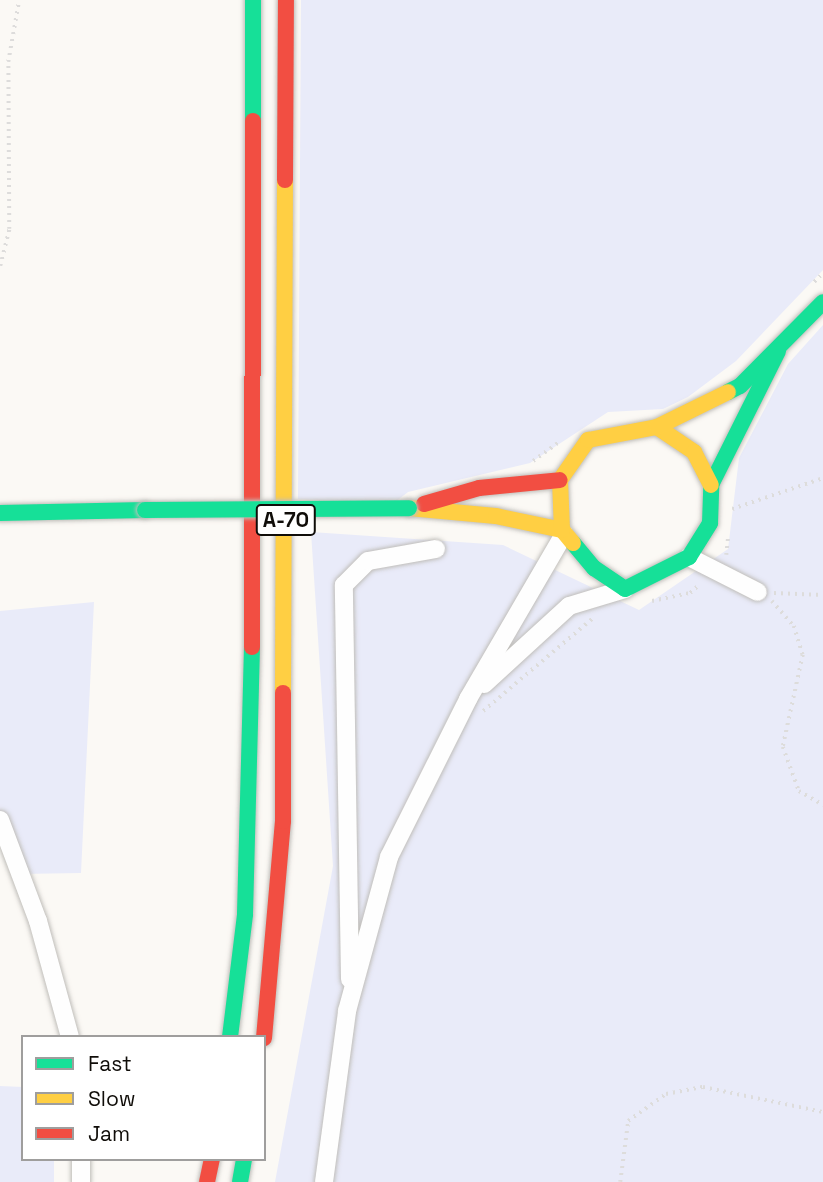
<!DOCTYPE html>
<style>
body{margin:0}
#map{position:relative;width:823px;height:1182px;overflow:hidden;background:#fbf9f5;font-family:"Space Grotesk",sans-serif}
div>[style]{position:absolute}
[style*='--x']{left:calc(var(--x)*1px);top:calc(var(--y)*1px);width:calc(var(--w)*1px);rotate:calc(var(--a)*1deg)}
.green>*{inset:0;background:#e9ebf9}
.path>*{height:3.5px;margin-top:-1.75px;transform-origin:0;background:repeating-linear-gradient(90deg,#dddcdb 0 2px,transparent 0 7px)}
.roads{filter:drop-shadow(0 0 2px #c0beba) drop-shadow(0 0 2px #c0beba)}
.street>*{height:18px;margin:-9px;padding:0 9px;transform-origin:9px;border-radius:9px;background:#fefefe}
.fast>*{height:16px;margin:-8px;padding:0 8px;transform-origin:8px;border-radius:8px;background:#16e098}
.slow>*{height:16px;margin:-8px;padding:0 8px;transform-origin:8px;border-radius:8px;background:#ffcf43}
.jam>*{height:16px;margin:-8px;padding:0 8px;transform-origin:8px;border-radius:8px;background:#f24e42}
.bridges{filter:drop-shadow(0 0 2px #c0beba) drop-shadow(0 0 2px #c0beba)}
.fast-bridge>*{height:16px;margin:-8px;padding:0 8px;transform-origin:8px;border-radius:8px;background:#16e098}
span{translate:-50% -50%;white-space:nowrap;text-align:center;line-height:1.15;-webkit-text-stroke:7px #fff;paint-order:stroke}
.shield-label span{padding:2px 5px;background:#fff;border:2px solid;border-radius:5px;-webkit-text-stroke-width:0}
.shield-label{font-size:21px;color:#100d09;font-weight:700}
.legend{position:absolute;left:21px;top:1035px;width:245px;height:126px;box-sizing:border-box;background:#fff;border:2px solid #9f9e9d;margin:0;padding:9px 12px;list-style:none;font-size:21px;color:#100d09}
.legend li{display:flex;align-items:center;gap:14px;height:35px}
.legend b{width:35px;border:2px solid #9f9e9d}
</style>
<div id="map">
<div class="green">
<i style="clip-path:polygon(301px 0,823px 0,823px 270px,736px 361px,688px 397px,663px 409px,608px 412px,530px 463px,408px 492px,394px 503px,298px 499px)"></i>
<i style="clip-path:polygon(823px 325px,823px 1182px,275px 1182px,333px 866px,311px 532px,503px 545px,639px 610px,728px 549px,739px 458px,788px 364px)"></i>
<i style="clip-path:polygon(94px 602px,81px 873px,20px 874px,0 820px,0 611px)"></i>
<i style="clip-path:polygon(0 1086px,23px 1087px,23px 1159px,54px 1159px,54px 1182px,0 1182px)"></i>
</div>
<div class="path">
<i style="--x:0;--y:266;--w:38;--a:-76"></i>
<i style="--x:9;--y:229;--w:167;--a:-90.3"></i>
<i style="--x:8;--y:62;--w:63;--a:-79.9"></i>
<i style="--x:814;--y:282;--w:13;--a:-45"></i>
<i style="--x:533;--y:461;--w:31;--a:-36"></i>
<i style="--x:732;--y:509;--w:96;--a:-18.8"></i>
<i style="--x:726;--y:555;--w:20;--a:-84"></i>
<i style="--x:774;--y:593;--w:49;--a:2.3"></i>
<i style="--x:652;--y:601;--w:39;--a:-12"></i>
<i style="--x:690;--y:593;--w:13;--a:-42"></i>
<i style="--x:772;--y:601;--w:33;--a:49"></i>
<i style="--x:794;--y:626;--w:30;--a:73"></i>
<i style="--x:803;--y:655;--w:94;--a:102.3"></i>
<i style="--x:783;--y:747;--w:47;--a:70"></i>
<i style="--x:799;--y:791;--w:28;--a:30"></i>
<i style="--x:483;--y:711;--w:143;--a:-40.2"></i>
<i style="--x:620;--y:1182;--w:62;--a:-82.5"></i>
<i style="--x:628;--y:1121;--w:47;--a:-35.4"></i>
<i style="--x:666;--y:1094;--w:38;--a:-11"></i>
<i style="--x:703;--y:1087;--w:123;--a:11.8"></i>
</div>
<div class="roads">
<div class="street">
<i style="--x:689;--y:557;--w:77;--a:26.9"></i>
<i style="--x:484;--y:684;--w:115;--a:-42.5"></i>
<i style="--x:569;--y:606;--w:59;--a:-16.9"></i>
<i style="--x:0;--y:820;--w:108;--a:69.4"></i>
<i style="--x:38;--y:921;--w:120;--a:74.6"></i>
<i style="--x:350;--y:979;--w:394;--a:-90.9"></i>
<i style="--x:344;--y:585;--w:34;--a:-45"></i>
<i style="--x:368;--y:561;--w:69;--a:-10"></i>
<i style="--x:81;--y:1182;--w:23;--a:-90"></i>
<i style="--x:324;--y:1182;--w:173;--a:-82.3"></i>
<i style="--x:347;--y:1011;--w:160;--a:-74.7"></i>
<i style="--x:389;--y:857;--w:177;--a:-63.4"></i>
<i style="--x:468;--y:699;--w:191;--a:-59.8"></i>
</div>
<div class="fast">
<i style="--x:253;--y:121;--w:121;--a:-90"></i>
<i style="--x:728;--y:392;--w:13;--a:-27"></i>
<i style="--x:740;--y:386;--w:118;--a:-45.3"></i>
<i style="--x:0;--y:513;--w:145;--a:-1.2"></i>
<i style="--x:573;--y:543;--w:33;--a:50"></i>
<i style="--x:594;--y:568;--w:37;--a:34"></i>
<i style="--x:625;--y:589;--w:72;--a:-26.6"></i>
<i style="--x:689;--y:557;--w:40;--a:-58"></i>
<i style="--x:710;--y:523;--w:38;--a:-88"></i>
<i style="--x:711;--y:485;--w:150;--a:-63.4"></i>
<i style="--x:230;--y:1037;--w:124;--a:-83"></i>
<i style="--x:245;--y:914;--w:267;--a:-88.5"></i>
<i style="--x:240;--y:1182;--w:23;--a:-80"></i>
</div>
<div class="slow">
<i style="--x:657;--y:427;--w:45;--a:34"></i>
<i style="--x:694;--y:452;--w:37;--a:63"></i>
<i style="--x:409;--y:508;--w:87;--a:5.3"></i>
<i style="--x:496;--y:516;--w:67;--a:12"></i>
<i style="--x:573;--y:543;--w:17;--a:-130"></i>
<i style="--x:562;--y:530;--w:50;--a:-92.3"></i>
<i style="--x:560;--y:480;--w:49;--a:-55"></i>
<i style="--x:588;--y:440;--w:70;--a:-10.7"></i>
<i style="--x:657;--y:427;--w:79;--a:-26.2"></i>
<i style="--x:283;--y:693;--w:513;--a:-89.78"></i>
</div>
<div class="jam">
<i style="--x:285;--y:180;--w:180;--a:-89.7"></i>
<i style="--x:424;--y:504;--w:57;--a:-16.2"></i>
<i style="--x:479;--y:488;--w:81;--a:-5.6"></i>
<i style="--x:252;--y:647;--w:526;--a:-89.89"></i>
<i style="--x:264;--y:1038;--w:218;--a:-85"></i>
<i style="--x:283;--y:821;--w:128;--a:-90"></i>
<i style="--x:207;--y:1182;--w:24;--a:-78"></i>
</div>
</div>
<div class="bridges">
<div class="fast-bridge">
<i style="--x:145;--y:510;--w:264;--a:-0.4"></i>
</div>
</div>
<div class="shield-label">
<span style="left:286px;top:520px">A-70</span>
</div>
<ul class="legend">
<li><b style="height:9px;background:#16e098"></b>Fast</li>
<li><b style="height:9px;background:#ffcf43"></b>Slow</li>
<li><b style="height:9px;background:#f24e42"></b>Jam</li>
</ul>
</div>
